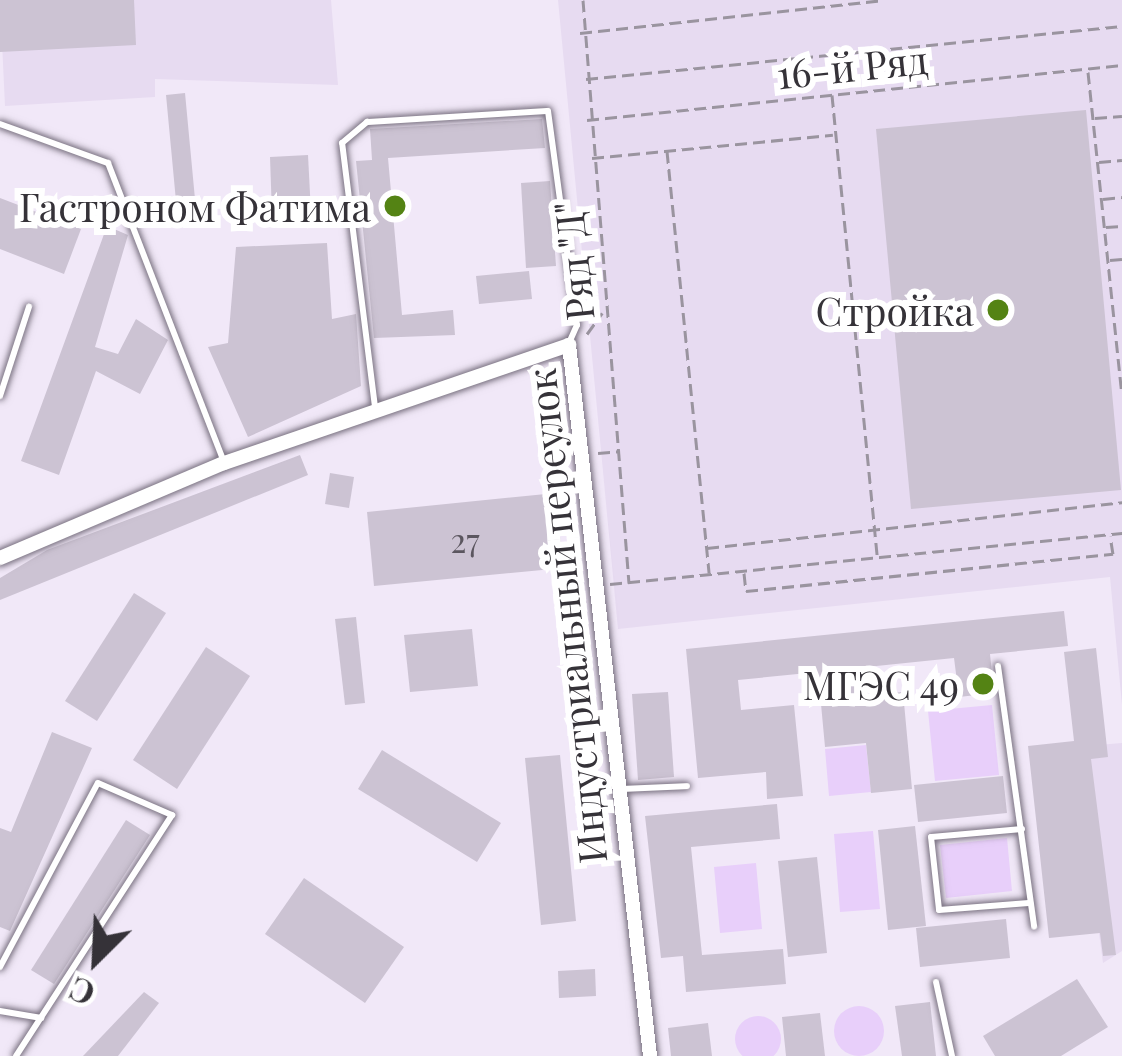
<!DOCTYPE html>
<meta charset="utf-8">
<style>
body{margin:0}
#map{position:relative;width:1122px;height:1056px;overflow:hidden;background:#f1e8f8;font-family:"Playfair Display",serif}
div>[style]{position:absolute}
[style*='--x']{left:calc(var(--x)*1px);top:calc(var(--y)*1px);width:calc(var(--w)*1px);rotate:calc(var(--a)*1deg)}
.built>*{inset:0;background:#e7dbf1}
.green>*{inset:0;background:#e8cffa}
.round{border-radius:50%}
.building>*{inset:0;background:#ccc3d3}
.path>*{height:3px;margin-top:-1.5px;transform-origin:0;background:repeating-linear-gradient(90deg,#9a949f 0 12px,transparent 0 18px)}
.roads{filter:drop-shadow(0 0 3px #78707f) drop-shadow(0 0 3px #78707f)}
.service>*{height:6px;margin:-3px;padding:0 3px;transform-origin:3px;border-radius:3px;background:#fff}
.minor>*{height:14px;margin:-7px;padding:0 7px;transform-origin:7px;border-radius:7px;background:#fff}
.dots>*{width:33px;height:33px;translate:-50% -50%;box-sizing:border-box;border:6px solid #fff;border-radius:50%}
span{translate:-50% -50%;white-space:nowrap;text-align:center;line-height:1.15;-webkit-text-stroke:12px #fff;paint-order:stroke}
.number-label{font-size:33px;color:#5b565f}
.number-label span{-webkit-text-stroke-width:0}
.street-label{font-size:39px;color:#353238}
.poi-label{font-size:39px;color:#353238}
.right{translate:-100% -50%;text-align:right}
.north{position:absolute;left:36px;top:900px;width:120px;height:120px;-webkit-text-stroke:9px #fff;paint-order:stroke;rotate:204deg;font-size:33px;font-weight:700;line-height:48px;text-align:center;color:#353238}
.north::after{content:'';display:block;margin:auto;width:42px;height:54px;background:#353238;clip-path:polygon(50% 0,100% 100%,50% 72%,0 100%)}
</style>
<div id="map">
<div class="built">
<i style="clip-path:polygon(0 0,331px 0,338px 85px,155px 79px,155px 97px,5px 106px)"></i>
<i style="clip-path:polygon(558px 0,1122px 0,1122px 705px,1110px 577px,618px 629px)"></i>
<i style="clip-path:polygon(1122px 743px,1122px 951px,1103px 963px,1074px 747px)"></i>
</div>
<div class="green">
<i style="clip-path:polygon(992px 705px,999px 775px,935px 781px,928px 711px)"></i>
<i style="clip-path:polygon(866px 745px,871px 792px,829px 796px,825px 749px)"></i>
<i style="clip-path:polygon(873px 831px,880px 909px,840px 912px,834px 834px)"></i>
<i style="clip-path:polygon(1007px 838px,1012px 891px,946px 898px,940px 845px)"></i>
<i style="clip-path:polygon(756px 863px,762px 929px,720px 933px,714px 867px)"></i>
<i class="round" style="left:834px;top:1006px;width:50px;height:50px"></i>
<i class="round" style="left:735px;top:1016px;width:46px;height:46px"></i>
</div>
<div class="building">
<i style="clip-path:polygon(0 0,134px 0,136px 45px,0 52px)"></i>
<i style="clip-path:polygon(185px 93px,195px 199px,176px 201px,166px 95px)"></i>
<i style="clip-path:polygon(1086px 110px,1121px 490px,911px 509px,876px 129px)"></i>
<i style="clip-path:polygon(542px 119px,545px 148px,388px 158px,402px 315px,453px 310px,455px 335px,374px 338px,356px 161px,372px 160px,370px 129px)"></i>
<i style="clip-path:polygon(308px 155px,311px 213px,272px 215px,270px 157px)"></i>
<i style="clip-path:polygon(550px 181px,556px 266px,526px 268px,521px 183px)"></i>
<i style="clip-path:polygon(0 198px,81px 229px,64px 274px,0 249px)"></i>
<i style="clip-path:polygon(107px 226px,128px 235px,95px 347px,118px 354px,136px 319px,168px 340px,140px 394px,96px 371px,59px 475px,21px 461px)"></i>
<i style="clip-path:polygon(327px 243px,332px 319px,356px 314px,361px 386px,248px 437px,208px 347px,228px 343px,236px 247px)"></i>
<i style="clip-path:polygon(529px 271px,532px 299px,479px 304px,476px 276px)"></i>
<i style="clip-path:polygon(300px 455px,308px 475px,0 600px,0 578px,47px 550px)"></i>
<i style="clip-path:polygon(330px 473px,354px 477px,349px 508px,325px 504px)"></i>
<i style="clip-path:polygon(556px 493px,563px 568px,374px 586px,367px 512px)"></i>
<i style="clip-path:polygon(134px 593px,166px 613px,97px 721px,65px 701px)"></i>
<i style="clip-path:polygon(1064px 611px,1068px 646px,990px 654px,994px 693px,959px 697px,954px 658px,857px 668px,860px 696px,903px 692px,912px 789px,871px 793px,866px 743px,825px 747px,818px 672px,738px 680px,741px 710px,794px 705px,803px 796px,767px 799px,766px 772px,698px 778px,686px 649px)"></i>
<i style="clip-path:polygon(356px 617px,365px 703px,345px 705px,335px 619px)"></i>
<i style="clip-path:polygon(472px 629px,478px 686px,410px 692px,404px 635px)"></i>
<i style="clip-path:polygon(206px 647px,250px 676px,177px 789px,133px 760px)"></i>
<i style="clip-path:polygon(1096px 648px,1108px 757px,1091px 759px,1116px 955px,1103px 956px,1100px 933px,1049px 938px,1028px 746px,1074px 741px,1064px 652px)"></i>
<i style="clip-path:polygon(668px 692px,674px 777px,638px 780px,632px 694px)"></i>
<i style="clip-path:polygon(52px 732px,92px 748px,10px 931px,0 927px,0 828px,11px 832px)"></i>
<i style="clip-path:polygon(382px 750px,501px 823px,477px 862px,358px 789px)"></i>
<i style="clip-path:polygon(560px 755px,576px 921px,541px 925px,525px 758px)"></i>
<i style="clip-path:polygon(1003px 776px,1007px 813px,918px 822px,914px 785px)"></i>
<i style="clip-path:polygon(777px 804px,780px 839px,691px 847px,702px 955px,783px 949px,786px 984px,686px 992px,683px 956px,661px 958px,645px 816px)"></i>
<i style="clip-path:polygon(126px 820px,150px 835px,54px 984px,31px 970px)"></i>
<i style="clip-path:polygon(915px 826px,926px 926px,888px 930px,878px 830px)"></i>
<i style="clip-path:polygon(817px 857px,827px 953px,788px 957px,778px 861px)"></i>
<i style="clip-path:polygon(304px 878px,404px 947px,365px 1003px,265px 934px)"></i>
<i style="clip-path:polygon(1006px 919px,1010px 958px,920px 967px,916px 928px)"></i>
<i style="clip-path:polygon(595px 969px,596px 996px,559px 998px,558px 971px)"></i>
<i style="clip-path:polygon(1077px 979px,1108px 1027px,1061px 1056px,995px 1056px,983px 1036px)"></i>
<i style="clip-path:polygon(144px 992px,159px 1003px,118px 1056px,83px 1056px)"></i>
<i style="clip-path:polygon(930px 1002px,936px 1056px,902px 1056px,895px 1006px)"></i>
<i style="clip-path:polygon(820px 1013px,825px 1056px,786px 1056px,782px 1017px)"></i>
<i style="clip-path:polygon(708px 1023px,712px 1056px,671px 1056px,668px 1028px)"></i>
</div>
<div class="path">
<i style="--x:583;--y:0;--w:585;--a:85.49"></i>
<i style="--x:580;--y:33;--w:304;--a:-6.2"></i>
<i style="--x:1088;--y:72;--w:323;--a:84"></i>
<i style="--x:586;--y:79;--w:539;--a:-5.65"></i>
<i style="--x:832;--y:95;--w:463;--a:84.4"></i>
<i style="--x:1095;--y:118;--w:27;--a:-4"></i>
<i style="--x:587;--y:120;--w:538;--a:-5.87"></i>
<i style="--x:667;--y:151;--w:424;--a:84.3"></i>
<i style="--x:592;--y:158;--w:242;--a:-5.5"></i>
<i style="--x:1099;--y:162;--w:23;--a:-5"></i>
<i style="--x:1103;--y:199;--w:19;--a:-6"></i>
<i style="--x:1106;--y:227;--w:16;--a:-4"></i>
<i style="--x:1110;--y:260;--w:12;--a:-5"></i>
<i style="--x:587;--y:334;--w:26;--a:-54"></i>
<i style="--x:598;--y:453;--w:21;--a:-5"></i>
<i style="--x:707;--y:548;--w:418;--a:-6.3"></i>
<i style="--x:744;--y:573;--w:18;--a:84"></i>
<i style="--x:746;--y:591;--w:369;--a:-5.8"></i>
<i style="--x:1113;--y:554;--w:18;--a:-99"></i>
<i style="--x:610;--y:584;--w:515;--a:-5.69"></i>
</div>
<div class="roads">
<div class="service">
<i style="--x:0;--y:124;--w:115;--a:19.9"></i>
<i style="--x:108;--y:163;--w:318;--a:68.8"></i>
<i style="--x:0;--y:396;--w:94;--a:-72"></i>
<i style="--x:375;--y:407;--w:266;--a:-97.1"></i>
<i style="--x:342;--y:143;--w:33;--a:-40"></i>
<i style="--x:367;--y:122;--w:181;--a:-3.5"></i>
<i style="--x:548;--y:111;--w:216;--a:82.3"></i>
<i style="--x:577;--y:325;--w:20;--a:114"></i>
<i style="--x:998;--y:666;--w:263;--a:82.1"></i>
<i style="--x:619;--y:789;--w:68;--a:-2.5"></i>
<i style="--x:1022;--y:829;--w:91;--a:175"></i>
<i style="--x:931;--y:837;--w:73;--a:83.7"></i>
<i style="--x:939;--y:910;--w:90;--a:-4.4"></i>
<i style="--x:0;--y:967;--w:208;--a:-62"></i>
<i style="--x:98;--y:783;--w:81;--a:23.4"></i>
<i style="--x:172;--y:815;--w:287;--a:122.9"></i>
<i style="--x:936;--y:982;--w:76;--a:77.8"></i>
<i style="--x:0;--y:1011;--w:42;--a:9.7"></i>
</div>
<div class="minor">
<i style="--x:0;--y:558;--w:243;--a:-23"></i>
<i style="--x:224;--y:463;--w:365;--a:-18.9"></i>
<i style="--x:569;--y:345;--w:716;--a:83.5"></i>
</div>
</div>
<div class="dots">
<i style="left:395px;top:206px;background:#548314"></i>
<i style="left:998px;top:310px;background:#548314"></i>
<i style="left:983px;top:684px;background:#548314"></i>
</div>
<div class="number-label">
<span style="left:465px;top:540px">27</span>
</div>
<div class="street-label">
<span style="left:852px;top:66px;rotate:-6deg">16-й Ряд</span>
<span style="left:573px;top:261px;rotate:-96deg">Ряд "Д"</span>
<span style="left:566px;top:616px;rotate:-96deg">Индустриальный переулок</span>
</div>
<div class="poi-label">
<span class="right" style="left:371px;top:206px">Гастроном Фатима</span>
<span class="right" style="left:974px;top:310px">Стройка</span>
<span class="right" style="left:959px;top:684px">МГЭС 49</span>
</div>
<div class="north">С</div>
</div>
